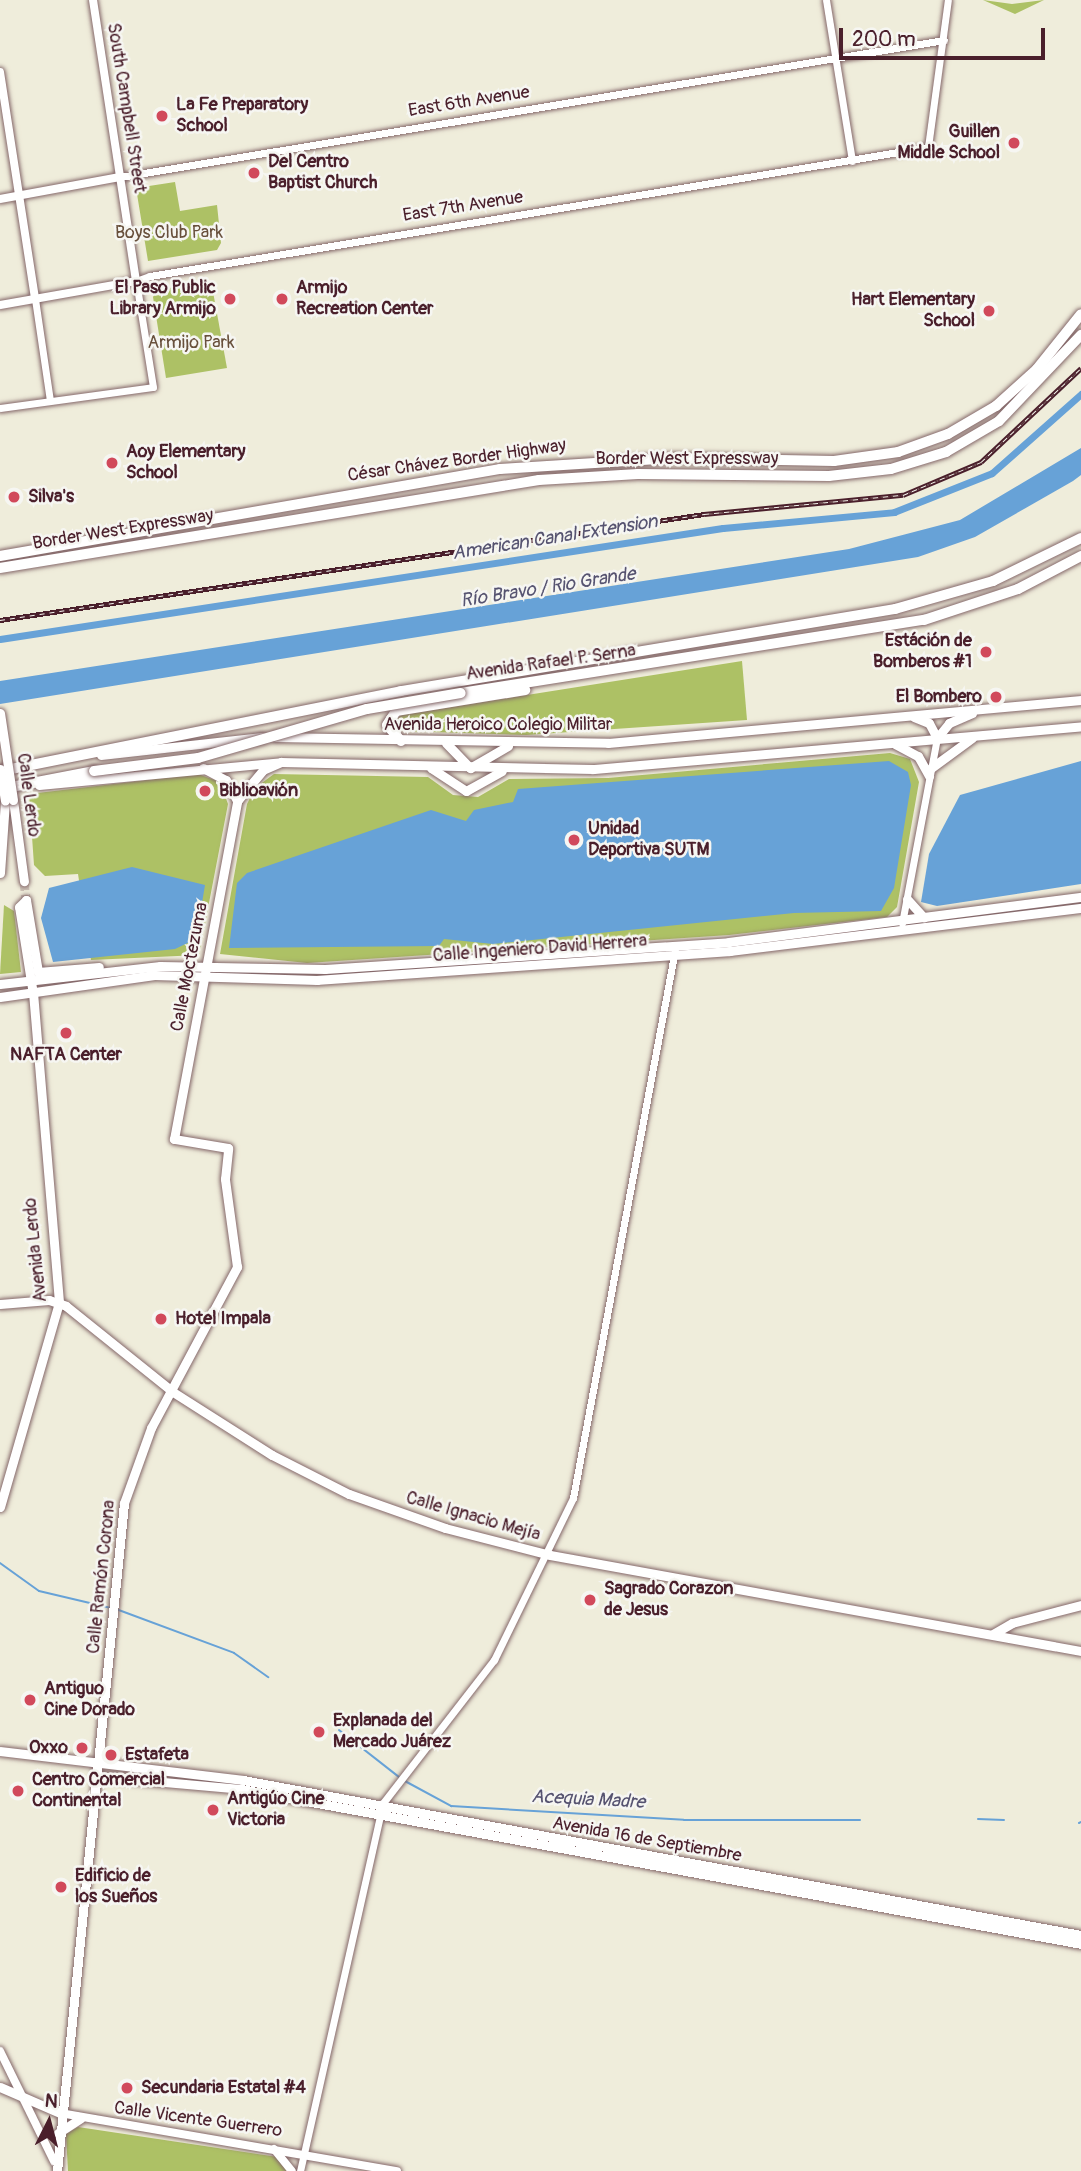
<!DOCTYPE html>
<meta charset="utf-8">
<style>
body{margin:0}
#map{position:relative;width:1081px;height:2171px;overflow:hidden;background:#efeddb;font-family:Pangolin,sans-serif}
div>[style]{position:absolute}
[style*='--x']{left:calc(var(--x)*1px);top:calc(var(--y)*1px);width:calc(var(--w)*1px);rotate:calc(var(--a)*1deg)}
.green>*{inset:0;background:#adc165}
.water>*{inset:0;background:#67a2d7}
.stream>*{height:2px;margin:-1px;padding:0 1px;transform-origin:1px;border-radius:1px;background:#67a2d7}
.canal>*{height:7px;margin:-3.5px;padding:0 3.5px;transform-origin:3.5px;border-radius:3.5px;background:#67a2d7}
.primary-tunnel>*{height:9px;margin-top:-4.5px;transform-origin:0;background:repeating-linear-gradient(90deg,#cec4b8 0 9px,transparent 0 13.5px)}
.roads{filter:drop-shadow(0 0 2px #846769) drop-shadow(0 0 2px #846769)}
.tertiary>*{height:7px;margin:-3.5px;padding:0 3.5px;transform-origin:3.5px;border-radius:3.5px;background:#fff}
.secondary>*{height:8px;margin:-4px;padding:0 4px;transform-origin:4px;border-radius:4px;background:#fff}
.primary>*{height:9px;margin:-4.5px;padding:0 4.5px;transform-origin:4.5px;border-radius:4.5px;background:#fff}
.trunk>*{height:10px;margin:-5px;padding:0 5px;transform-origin:5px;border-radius:5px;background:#fff}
.motorway>*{height:10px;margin:-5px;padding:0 5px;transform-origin:5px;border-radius:5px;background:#fff}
.rail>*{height:4.5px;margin-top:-2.25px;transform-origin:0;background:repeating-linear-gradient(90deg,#f6f6f2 0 5px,#4a1f2b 0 10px);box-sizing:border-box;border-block:2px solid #4a1f2b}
.bridges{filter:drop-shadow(0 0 2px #846769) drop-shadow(0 0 2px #846769)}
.primary-bridge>*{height:9px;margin:-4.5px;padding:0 4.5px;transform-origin:4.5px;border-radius:4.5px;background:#fff}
.trunk-bridge>*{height:10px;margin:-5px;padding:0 5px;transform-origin:5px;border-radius:5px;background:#fff}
.dots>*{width:19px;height:19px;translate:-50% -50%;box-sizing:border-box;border:4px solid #f6f6f2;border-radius:50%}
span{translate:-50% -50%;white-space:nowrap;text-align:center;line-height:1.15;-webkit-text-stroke:5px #f6f6f2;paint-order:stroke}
.street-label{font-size:18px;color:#4a1f2b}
.poi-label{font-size:18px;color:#4a1f2b;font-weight:700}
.left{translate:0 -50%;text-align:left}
.right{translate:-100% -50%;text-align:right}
.park-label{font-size:18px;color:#68503c}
.water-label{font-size:19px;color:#565370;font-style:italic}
.north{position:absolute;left:14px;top:2087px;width:70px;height:70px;-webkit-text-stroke:5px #f6f6f2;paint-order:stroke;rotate:6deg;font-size:19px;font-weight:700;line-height:28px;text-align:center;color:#4a1f2b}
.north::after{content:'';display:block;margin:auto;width:24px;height:32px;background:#4a1f2b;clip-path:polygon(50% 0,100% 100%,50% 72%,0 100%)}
.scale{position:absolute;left:839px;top:28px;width:206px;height:32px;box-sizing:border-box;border:4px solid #4a1f2b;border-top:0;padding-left:9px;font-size:21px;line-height:24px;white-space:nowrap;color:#4a1f2b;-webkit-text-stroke:5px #f6f6f2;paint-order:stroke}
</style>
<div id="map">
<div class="green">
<i style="clip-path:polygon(983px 0,1012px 4px,1044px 0,1015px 14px)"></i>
<i style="clip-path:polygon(175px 182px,180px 211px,217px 205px,221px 243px,217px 250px,148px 261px,136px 188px)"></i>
<i style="clip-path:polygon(211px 281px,227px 368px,166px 378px,153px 297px,157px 290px)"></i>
<i style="clip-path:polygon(742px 661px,747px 720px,526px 735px,400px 731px,394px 723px,401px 715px)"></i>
<i style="clip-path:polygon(890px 753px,910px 759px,919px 782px,897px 907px,887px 917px,729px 935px,307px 963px,220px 954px,247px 804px,255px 788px,274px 774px,428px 777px,453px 795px,478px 797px,509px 779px,608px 778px)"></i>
<i style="clip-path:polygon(198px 774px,220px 782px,228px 804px,199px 955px,91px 960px,78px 874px,45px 876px,34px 865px,29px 794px)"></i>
<i style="clip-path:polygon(4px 905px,14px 911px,21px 972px,0 974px)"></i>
<i style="clip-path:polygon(78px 2127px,278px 2157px,288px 2171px,68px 2171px,66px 2134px)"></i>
</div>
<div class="water">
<i style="clip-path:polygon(1081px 448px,1081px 475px,1073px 481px,975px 537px,918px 557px,0 704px,0 681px,849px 549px,960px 520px)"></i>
<i style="clip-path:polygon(889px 761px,908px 772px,911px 785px,894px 888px,881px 911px,794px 913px,493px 944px,444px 939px,439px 946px,229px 948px,237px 883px,247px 873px,431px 810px,466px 821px,474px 810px,513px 802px,518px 789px)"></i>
<i style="clip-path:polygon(1081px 761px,1081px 884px,937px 906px,921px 902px,929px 854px,960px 795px)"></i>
<i style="clip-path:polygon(132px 867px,205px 885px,196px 939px,175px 949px,53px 962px,41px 918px,49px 888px)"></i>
</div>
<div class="stream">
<i style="--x:0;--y:1563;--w:48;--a:35.7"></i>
<i style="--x:39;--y:1591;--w:74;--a:13.3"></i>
<i style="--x:116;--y:1609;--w:126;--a:20.4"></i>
<i style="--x:234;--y:1653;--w:42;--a:35.2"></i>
<i style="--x:339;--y:1730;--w:76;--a:38.1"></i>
<i style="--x:403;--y:1780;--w:55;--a:28.4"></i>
<i style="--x:451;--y:1806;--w:233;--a:3.4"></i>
<i style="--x:684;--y:1820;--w:176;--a:0"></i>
<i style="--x:978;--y:1819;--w:26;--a:2"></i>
<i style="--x:1079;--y:1823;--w:2;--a:-27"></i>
</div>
<div class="canal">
<i style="--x:0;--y:639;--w:731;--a:-8.73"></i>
<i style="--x:723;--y:528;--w:172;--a:-5.3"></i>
<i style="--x:894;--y:512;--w:105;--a:-21.7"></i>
<i style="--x:992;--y:473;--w:119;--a:-41.6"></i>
</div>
<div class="primary-tunnel">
<i style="--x:24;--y:881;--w:19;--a:84"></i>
</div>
<div class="roads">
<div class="tertiary">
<i style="--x:826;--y:0;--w:163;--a:80.8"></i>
<i style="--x:120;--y:177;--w:835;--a:-9.44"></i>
<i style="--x:35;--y:299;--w:102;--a:81.6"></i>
<i style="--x:0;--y:408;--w:154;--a:-7.8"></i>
<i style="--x:153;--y:387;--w:107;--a:-99.1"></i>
<i style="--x:136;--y:281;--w:15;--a:-20"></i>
<i style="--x:150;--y:276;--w:789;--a:-9.41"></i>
<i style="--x:928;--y:147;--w:148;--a:-82.3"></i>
<i style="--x:902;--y:923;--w:188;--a:-79.3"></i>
<i style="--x:300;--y:2171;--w:377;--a:-77.3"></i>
<i style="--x:383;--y:1803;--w:181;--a:-52.2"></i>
<i style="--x:494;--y:1660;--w:180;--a:-64"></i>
<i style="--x:573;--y:1498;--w:557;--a:-79.46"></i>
</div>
<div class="secondary">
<i style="--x:0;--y:72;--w:230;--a:81.2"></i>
<i style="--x:0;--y:199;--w:122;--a:-10.4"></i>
<i style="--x:0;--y:305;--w:138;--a:-10"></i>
<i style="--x:136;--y:281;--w:284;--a:-98.7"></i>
<i style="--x:0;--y:2051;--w:123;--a:63.9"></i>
<i style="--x:60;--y:2113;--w:342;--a:9.8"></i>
<i style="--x:274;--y:2149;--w:28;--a:51"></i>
</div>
<div class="primary">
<i style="--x:914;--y:717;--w:16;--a:22"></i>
<i style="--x:929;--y:723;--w:17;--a:62"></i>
<i style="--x:276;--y:737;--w:332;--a:1"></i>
<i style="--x:608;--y:743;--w:475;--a:-5.2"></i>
<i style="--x:937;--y:738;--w:19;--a:-51"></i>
<i style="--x:949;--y:723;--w:25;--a:-23"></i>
<i style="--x:446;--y:743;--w:35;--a:46"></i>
<i style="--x:470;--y:768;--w:44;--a:-30.1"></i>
<i style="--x:895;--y:744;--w:26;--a:28"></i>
<i style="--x:918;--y:756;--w:23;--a:61"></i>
<i style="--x:101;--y:755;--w:162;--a:-6.4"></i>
<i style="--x:203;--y:768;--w:26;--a:28"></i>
<i style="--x:226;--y:780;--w:24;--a:62"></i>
<i style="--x:431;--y:768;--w:42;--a:33.3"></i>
<i style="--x:466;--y:791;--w:41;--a:-29.1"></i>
<i style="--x:931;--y:768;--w:51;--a:-36.2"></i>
<i style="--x:39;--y:785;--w:243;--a:-5.4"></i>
<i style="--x:281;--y:762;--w:312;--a:1.3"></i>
<i style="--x:593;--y:769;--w:490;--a:-5"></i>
<i style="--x:13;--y:800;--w:82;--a:82.3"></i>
<i style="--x:0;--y:873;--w:72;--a:-86"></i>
<i style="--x:907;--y:899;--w:25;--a:48"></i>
<i style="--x:26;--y:900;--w:73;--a:80.5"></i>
<i style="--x:38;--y:972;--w:61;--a:-4.7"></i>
<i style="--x:0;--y:984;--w:161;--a:-6.4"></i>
<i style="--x:160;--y:966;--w:165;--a:1"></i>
<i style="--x:325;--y:969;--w:405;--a:-3.8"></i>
<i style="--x:729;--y:942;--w:355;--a:-7.3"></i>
<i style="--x:0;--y:997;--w:156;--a:-8.1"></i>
<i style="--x:154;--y:975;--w:163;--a:1.8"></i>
<i style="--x:317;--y:980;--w:414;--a:-4"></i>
<i style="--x:730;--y:951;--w:354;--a:-7"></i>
<i style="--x:0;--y:1304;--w:49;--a:-4.7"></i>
<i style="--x:49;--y:1300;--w:18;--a:19"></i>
<i style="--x:66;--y:1306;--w:137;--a:38.8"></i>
<i style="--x:173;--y:1392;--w:117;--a:32.5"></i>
<i style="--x:272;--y:1455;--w:86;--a:26.9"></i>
<i style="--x:349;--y:1494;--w:102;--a:19.5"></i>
<i style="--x:445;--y:1528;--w:108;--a:14.4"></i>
<i style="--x:550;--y:1555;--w:540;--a:10.25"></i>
<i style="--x:0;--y:1507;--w:213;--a:-73.9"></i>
<i style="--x:59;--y:1302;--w:309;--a:-94.8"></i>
<i style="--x:33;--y:994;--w:88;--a:-99.1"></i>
<i style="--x:19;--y:907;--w:10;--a:-45"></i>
<i style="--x:993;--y:1634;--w:22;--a:-30"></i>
<i style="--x:1012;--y:1623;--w:71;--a:-14.6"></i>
<i style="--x:0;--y:1751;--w:245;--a:6.8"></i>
<i style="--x:243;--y:1780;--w:852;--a:10.48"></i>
<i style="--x:96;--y:1776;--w:146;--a:5.1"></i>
<i style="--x:241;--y:1789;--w:854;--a:10.45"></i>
<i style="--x:0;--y:2087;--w:65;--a:23.4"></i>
<i style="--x:58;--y:2133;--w:27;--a:-33"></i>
<i style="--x:57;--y:2171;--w:671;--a:-84.27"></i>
<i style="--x:124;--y:1503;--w:80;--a:-70.2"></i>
<i style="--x:151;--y:1428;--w:183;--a:-61.9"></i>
<i style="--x:237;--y:1267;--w:89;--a:-97.8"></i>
<i style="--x:225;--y:1179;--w:31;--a:-84"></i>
<i style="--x:228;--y:1148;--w:55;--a:-170.5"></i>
<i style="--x:174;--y:1139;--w:344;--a:-79.4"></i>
<i style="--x:237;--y:801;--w:40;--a:-50"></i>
<i style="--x:263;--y:770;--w:20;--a:-24"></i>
</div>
<div class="trunk">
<i style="--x:461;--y:693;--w:469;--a:-9"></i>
<i style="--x:924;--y:620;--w:99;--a:-18.3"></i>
<i style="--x:1018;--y:589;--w:71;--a:-27.6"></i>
<i style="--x:401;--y:741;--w:21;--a:-131"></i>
<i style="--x:387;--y:725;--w:17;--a:-57"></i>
<i style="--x:396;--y:711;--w:131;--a:-9.2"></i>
<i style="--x:1;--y:771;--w:408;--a:-11.3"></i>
<i style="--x:401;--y:691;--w:501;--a:-9.42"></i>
<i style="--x:895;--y:609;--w:102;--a:-15.9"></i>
<i style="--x:993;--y:581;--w:98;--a:-26"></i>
<i style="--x:6;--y:788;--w:90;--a:-10.9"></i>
</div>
<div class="motorway">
<i style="--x:0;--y:556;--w:508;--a:-9.87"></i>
<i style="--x:500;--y:469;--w:174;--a:-3.6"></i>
<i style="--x:674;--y:458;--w:160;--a:1.1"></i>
<i style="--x:834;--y:461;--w:65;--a:-8"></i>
<i style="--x:898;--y:452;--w:53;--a:-19.8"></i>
<i style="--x:948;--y:434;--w:56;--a:-30.3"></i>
<i style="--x:996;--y:406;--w:55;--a:-42.1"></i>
<i style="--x:1037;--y:369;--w:70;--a:-51.3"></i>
<i style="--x:0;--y:568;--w:546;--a:-9.27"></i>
<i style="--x:539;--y:480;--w:99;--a:-3.5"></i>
<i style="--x:638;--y:474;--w:191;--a:0.6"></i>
<i style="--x:829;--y:476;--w:62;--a:-6.4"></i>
<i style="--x:891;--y:469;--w:58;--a:-17.2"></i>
<i style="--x:946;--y:452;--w:61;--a:-30.3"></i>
<i style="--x:999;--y:421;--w:119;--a:-46.4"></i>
</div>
</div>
<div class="rail">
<i style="--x:0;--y:620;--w:712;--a:-8.56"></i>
<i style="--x:704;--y:514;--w:200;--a:-5.5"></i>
<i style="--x:903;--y:495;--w:85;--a:-22.9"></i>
<i style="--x:981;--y:462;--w:137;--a:-43.2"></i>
</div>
<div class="bridges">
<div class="primary-bridge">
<i style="--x:0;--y:713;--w:88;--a:81.5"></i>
<i style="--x:0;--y:769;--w:32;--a:81"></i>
</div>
<div class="trunk-bridge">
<i style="--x:94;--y:771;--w:105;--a:-7.1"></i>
<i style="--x:198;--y:758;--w:176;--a:-16.2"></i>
<i style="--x:367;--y:709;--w:95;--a:-9.7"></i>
</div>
</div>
<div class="dots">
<i style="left:162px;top:116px;background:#d1495b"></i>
<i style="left:1014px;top:143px;background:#d1495b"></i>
<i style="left:254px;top:173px;background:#d1495b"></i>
<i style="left:230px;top:299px;background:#d1495b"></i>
<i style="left:282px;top:299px;background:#d1495b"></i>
<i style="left:989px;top:311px;background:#d1495b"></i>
<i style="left:112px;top:463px;background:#d1495b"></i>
<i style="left:14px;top:497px;background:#d1495b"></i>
<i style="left:986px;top:652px;background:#d1495b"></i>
<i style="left:996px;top:697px;background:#d1495b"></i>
<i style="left:205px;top:791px;background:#d1495b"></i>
<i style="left:574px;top:840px;background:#d1495b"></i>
<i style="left:66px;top:1033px;background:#d1495b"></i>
<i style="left:161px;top:1319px;background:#d1495b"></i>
<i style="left:590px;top:1600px;background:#d1495b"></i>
<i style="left:30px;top:1700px;background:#d1495b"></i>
<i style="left:319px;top:1732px;background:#d1495b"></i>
<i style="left:82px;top:1748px;background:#d1495b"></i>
<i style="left:111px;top:1755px;background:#d1495b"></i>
<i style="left:18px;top:1791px;background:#d1495b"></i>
<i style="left:213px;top:1810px;background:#d1495b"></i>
<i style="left:61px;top:1887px;background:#d1495b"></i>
<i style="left:127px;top:2088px;background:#d1495b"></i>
</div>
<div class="street-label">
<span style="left:469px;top:102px;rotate:-9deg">East 6th Avenue</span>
<span style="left:126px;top:108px;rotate:81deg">South Campbell Street</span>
<span style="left:463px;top:207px;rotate:-9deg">East 7th Avenue</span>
<span style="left:687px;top:459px">Border West Expressway</span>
<span style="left:457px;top:461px;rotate:-8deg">César Chávez Border Highway</span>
<span style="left:123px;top:530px;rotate:-9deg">Border West Expressway</span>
<span style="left:551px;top:663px;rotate:-8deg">Avenida Rafael P. Serna</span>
<span style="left:498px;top:725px">Avenida Heroico Colegio Militar</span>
<span style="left:28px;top:795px;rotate:82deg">Calle Lerdo</span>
<span style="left:540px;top:949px;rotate:-4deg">Calle Ingeniero David Herrera</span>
<span style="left:190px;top:967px;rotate:-79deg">Calle Moctezuma</span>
<span style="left:36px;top:1250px;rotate:-96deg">Avenida Lerdo</span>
<span style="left:473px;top:1517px;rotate:16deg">Calle Ignacio Mejía</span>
<span style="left:102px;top:1577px;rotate:-84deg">Calle Ramón Corona</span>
<span style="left:647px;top:1840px;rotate:10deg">Avenida 16 de Septiembre</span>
<span style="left:198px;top:2120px;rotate:8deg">Calle Vicente Guerrero</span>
</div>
<div class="poi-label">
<span class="left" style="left:176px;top:116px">La Fe Preparatory<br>School</span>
<span class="right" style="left:1000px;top:143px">Guillen<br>Middle School</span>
<span class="left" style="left:268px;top:173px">Del Centro<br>Baptist Church</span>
<span class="right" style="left:216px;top:299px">El Paso Public<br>Library Armijo</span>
<span class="left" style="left:296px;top:299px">Armijo<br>Recreation Center</span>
<span class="right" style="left:975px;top:311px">Hart Elementary<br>School</span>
<span class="left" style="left:126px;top:463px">Aoy Elementary<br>School</span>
<span class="left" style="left:28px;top:497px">Silva's</span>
<span class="right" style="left:972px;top:652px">Estáción de<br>Bomberos #1</span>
<span class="right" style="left:982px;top:697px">El Bombero</span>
<span class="left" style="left:219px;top:791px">Biblioavión</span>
<span class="left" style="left:588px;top:840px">Unidad<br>Deportiva SUTM</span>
<span style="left:66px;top:1055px">NAFTA Center</span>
<span class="left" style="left:175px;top:1319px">Hotel Impala</span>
<span class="left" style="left:604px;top:1600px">Sagrado Corazon<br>de Jesus</span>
<span class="left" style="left:44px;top:1700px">Antiguo<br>Cine Dorado</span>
<span class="left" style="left:333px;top:1732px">Explanada del<br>Mercado Juárez</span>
<span class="right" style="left:68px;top:1748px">Oxxo</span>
<span class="left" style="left:125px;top:1755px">Estafeta</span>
<span class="left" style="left:32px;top:1791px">Centro Comercial<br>Continental</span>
<span class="left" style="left:227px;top:1810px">Antigúo Cine<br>Victoria</span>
<span class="left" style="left:75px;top:1887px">Edificio de<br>los Sueños</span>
<span class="left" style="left:141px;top:2088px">Secundaria Estatal #4</span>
</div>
<div class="park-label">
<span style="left:169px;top:233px">Boys Club Park</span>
<span style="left:191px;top:343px">Armijo Park</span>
</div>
<div class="water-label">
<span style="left:555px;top:538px;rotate:-9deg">American Canal Extension</span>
<span style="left:548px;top:588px;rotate:-9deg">Río Bravo / Rio Grande</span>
<span style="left:588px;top:1800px;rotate:3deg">Acequia Madre</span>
</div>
<div class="north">N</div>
<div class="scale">200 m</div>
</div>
